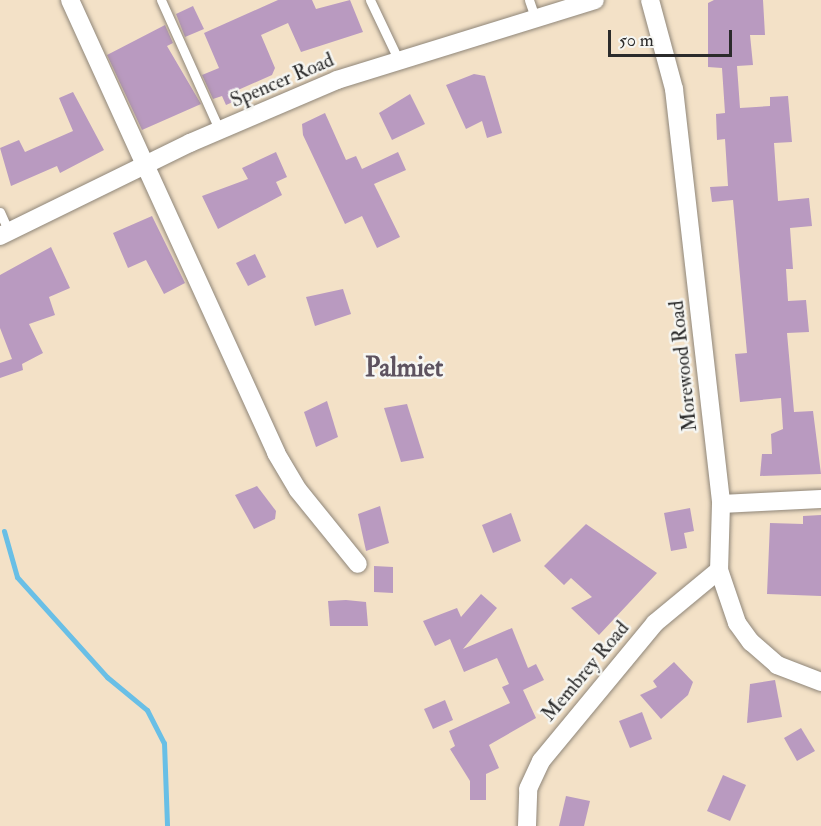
<!DOCTYPE html>
<style>
body{margin:0}
#map{position:relative;width:821px;height:826px;overflow:hidden;background:#f3e1c7;font-family:"IM FELL Double Pica",serif}
div>[style]{position:absolute}
[style*='--x']{left:calc(var(--x)*1px);top:calc(var(--y)*1px);width:calc(var(--w)*1px);rotate:calc(var(--a)*1deg)}
.stream>*{height:5px;margin:-2.5px;padding:0 2.5px;transform-origin:2.5px;border-radius:2.5px;background:#69bfe6}
.building>*{inset:0;background:#b99ac0}
.roads{filter:drop-shadow(0 0 2px #8f8679) drop-shadow(0 0 2px #8f8679)}
.lane>*{height:9px;margin:-4.5px;padding:0 4.5px;transform-origin:4.5px;border-radius:4.5px;background:#fff}
.street>*{height:18px;margin:-9px;padding:0 9px;transform-origin:9px;border-radius:9px;background:#fff}
span{translate:-50% -50%;white-space:nowrap;text-align:center;line-height:1.15;-webkit-text-stroke:5px #f6f6f2;paint-order:stroke}
.street-label{font-size:20px;color:#2b2b2b}
.district-label{font-size:26px;color:#5d525f;font-weight:700}
.scale{position:absolute;left:608px;top:30px;width:124px;height:27px;box-sizing:border-box;border:3px solid #2b2b2b;border-top:0;padding-left:8px;font-size:18px;line-height:21px;white-space:nowrap;color:#2b2b2b;-webkit-text-stroke:4px #f6f6f2;paint-order:stroke}
</style>
<div id="map">
<div class="stream">
<i style="--x:4;--y:531;--w:48;--a:74.2"></i>
<i style="--x:17;--y:577;--w:135;--a:48"></i>
<i style="--x:107;--y:677;--w:52;--a:39.5"></i>
<i style="--x:147;--y:710;--w:37;--a:63"></i>
<i style="--x:164;--y:743;--w:83;--a:87.9"></i>
</div>
<div class="building">
<i style="clip-path:polygon(278px 0,312px 0,316px 9px,350px 0,363px 32px,301px 52px,288px 23px,261px 35px,275px 68px,272px 75px,238px 90px,242px 98px,226px 105px,222px 96px,213px 99px,202px 75px,219px 68px,204px 33px)"></i>
<i style="clip-path:polygon(714px 0,763px 0,765px 35px,750px 35px,753px 65px,737px 66px,740px 108px,770px 106px,770px 97px,788px 96px,792px 142px,774px 143px,778px 201px,809px 198px,812px 226px,790px 228px,793px 269px,786px 269px,788px 301px,806px 300px,809px 332px,787px 333px,794px 412px,813px 411px,821px 474px,760px 476px,762px 454px,772px 454px,771px 434px,783px 429px,781px 398px,740px 402px,735px 354px,747px 353px,733px 200px,712px 202px,710px 187px,728px 186px,725px 139px,717px 140px,716px 114px,725px 113px,722px 68px,708px 67px,708px 3px)"></i>
<i style="clip-path:polygon(193px 6px,204px 29px,185px 37px,176px 14px)"></i>
<i style="clip-path:polygon(165px 25px,173px 43px,167px 46px,201px 104px,142px 130px,107px 55px)"></i>
<i style="clip-path:polygon(474px 74px,485px 76px,502px 133px,487px 138px,482px 121px,466px 129px,446px 85px)"></i>
<i style="clip-path:polygon(73px 92px,104px 150px,60px 173px,57px 166px,11px 186px,0 148px,19px 140px,25px 152px,73px 131px,59px 98px)"></i>
<i style="clip-path:polygon(410px 94px,425px 124px,392px 140px,379px 113px)"></i>
<i style="clip-path:polygon(325px 113px,346px 160px,356px 156px,362px 169px,398px 152px,406px 170px,374px 184px,400px 237px,377px 248px,362px 216px,345px 224px,303px 135px,302px 124px)"></i>
<i style="clip-path:polygon(276px 152px,287px 177px,276px 182px,282px 195px,218px 229px,202px 196px,248px 179px,242px 168px)"></i>
<i style="clip-path:polygon(152px 216px,185px 283px,164px 294px,146px 260px,128px 268px,113px 233px)"></i>
<i style="clip-path:polygon(51px 247px,70px 288px,49px 297px,55px 315px,29px 324px,43px 353px,22px 364px,23px 370px,0 378px,0 363px,12px 359px,0 328px,0 275px)"></i>
<i style="clip-path:polygon(255px 254px,266px 277px,248px 286px,236px 263px)"></i>
<i style="clip-path:polygon(343px 289px,351px 314px,315px 326px,306px 297px)"></i>
<i style="clip-path:polygon(327px 401px,338px 437px,316px 447px,304px 412px)"></i>
<i style="clip-path:polygon(407px 404px,424px 458px,401px 462px,384px 408px)"></i>
<i style="clip-path:polygon(257px 486px,276px 511px,275px 519px,254px 529px,235px 495px)"></i>
<i style="clip-path:polygon(380px 506px,389px 543px,366px 551px,358px 514px)"></i>
<i style="clip-path:polygon(690px 508px,694px 531px,684px 533px,687px 548px,671px 551px,664px 513px)"></i>
<i style="clip-path:polygon(511px 513px,521px 541px,493px 553px,482px 525px)"></i>
<i style="clip-path:polygon(821px 515px,821px 596px,767px 594px,770px 523px,803px 524px,803px 516px)"></i>
<i style="clip-path:polygon(586px 524px,657px 573px,599px 635px,571px 608px,592px 597px,571px 578px,564px 585px,544px 566px)"></i>
<i style="clip-path:polygon(374px 566px,393px 567px,393px 593px,374px 592px)"></i>
<i style="clip-path:polygon(481px 594px,497px 608px,463px 649px,512px 628px,528px 668px,536px 664px,544px 680px,523px 690px,536px 718px,489px 745px,499px 768px,486px 774px,486px 800px,470px 800px,470px 781px,450px 749px,455px 746px,449px 731px,510px 703px,502px 687px,509px 684px,497px 658px,464px 672px,450px 639px,435px 646px,423px 621px,457px 608px,461px 617px)"></i>
<i style="clip-path:polygon(346px 600px,366px 602px,368px 626px,330px 626px,328px 601px)"></i>
<i style="clip-path:polygon(674px 662px,693px 682px,688px 695px,661px 719px,640px 695px,657px 687px,653px 681px)"></i>
<i style="clip-path:polygon(775px 680px,782px 717px,747px 723px,750px 684px)"></i>
<i style="clip-path:polygon(445px 700px,453px 720px,433px 729px,424px 709px)"></i>
<i style="clip-path:polygon(642px 712px,652px 739px,630px 748px,619px 721px)"></i>
<i style="clip-path:polygon(801px 728px,815px 751px,797px 761px,784px 738px)"></i>
<i style="clip-path:polygon(723px 775px,746px 785px,730px 821px,707px 811px)"></i>
<i style="clip-path:polygon(566px 796px,590px 801px,584px 826px,559px 826px)"></i>
</div>
<div class="roads">
<div class="lane">
<i style="--x:161;--y:0;--w:144;--a:65.8"></i>
<i style="--x:370;--y:0;--w:68;--a:64.6"></i>
<i style="--x:529;--y:0;--w:21;--a:71"></i>
<i style="--x:0;--y:212;--w:22;--a:66"></i>
</div>
<div class="street">
<i style="--x:70;--y:0;--w:498;--a:65.5"></i>
<i style="--x:276;--y:453;--w:43;--a:59.3"></i>
<i style="--x:298;--y:490;--w:95;--a:51"></i>
<i style="--x:650;--y:0;--w:92;--a:74.9"></i>
<i style="--x:674;--y:89;--w:418;--a:83.5"></i>
<i style="--x:721;--y:504;--w:66;--a:91.7"></i>
<i style="--x:719;--y:570;--w:56;--a:71.2"></i>
<i style="--x:737;--y:623;--w:24;--a:54"></i>
<i style="--x:751;--y:642;--w:35;--a:41"></i>
<i style="--x:777;--y:665;--w:47;--a:21.1"></i>
<i style="--x:0;--y:236;--w:212;--a:-26.1"></i>
<i style="--x:190;--y:143;--w:160;--a:-23.2"></i>
<i style="--x:337;--y:80;--w:270;--a:-17.2"></i>
<i style="--x:721;--y:504;--w:100;--a:-2.9"></i>
<i style="--x:527;--y:826;--w:37;--a:-88"></i>
<i style="--x:528;--y:789;--w:31;--a:-65"></i>
<i style="--x:541;--y:761;--w:179;--a:-50.4"></i>
<i style="--x:655;--y:623;--w:83;--a:-39.6"></i>
</div>
</div>
<div class="street-label">
<span style="left:282px;top:80px;rotate:-23deg">Spencer Road</span>
<span style="left:683px;top:366px;rotate:-96deg">Morewood Road</span>
<span style="left:585px;top:671px;rotate:-50deg">Membrey Road</span>
</div>
<div class="district-label">
<span style="left:404px;top:369px">Palmiet</span>
</div>
<div class="scale">50 m</div>
</div>
